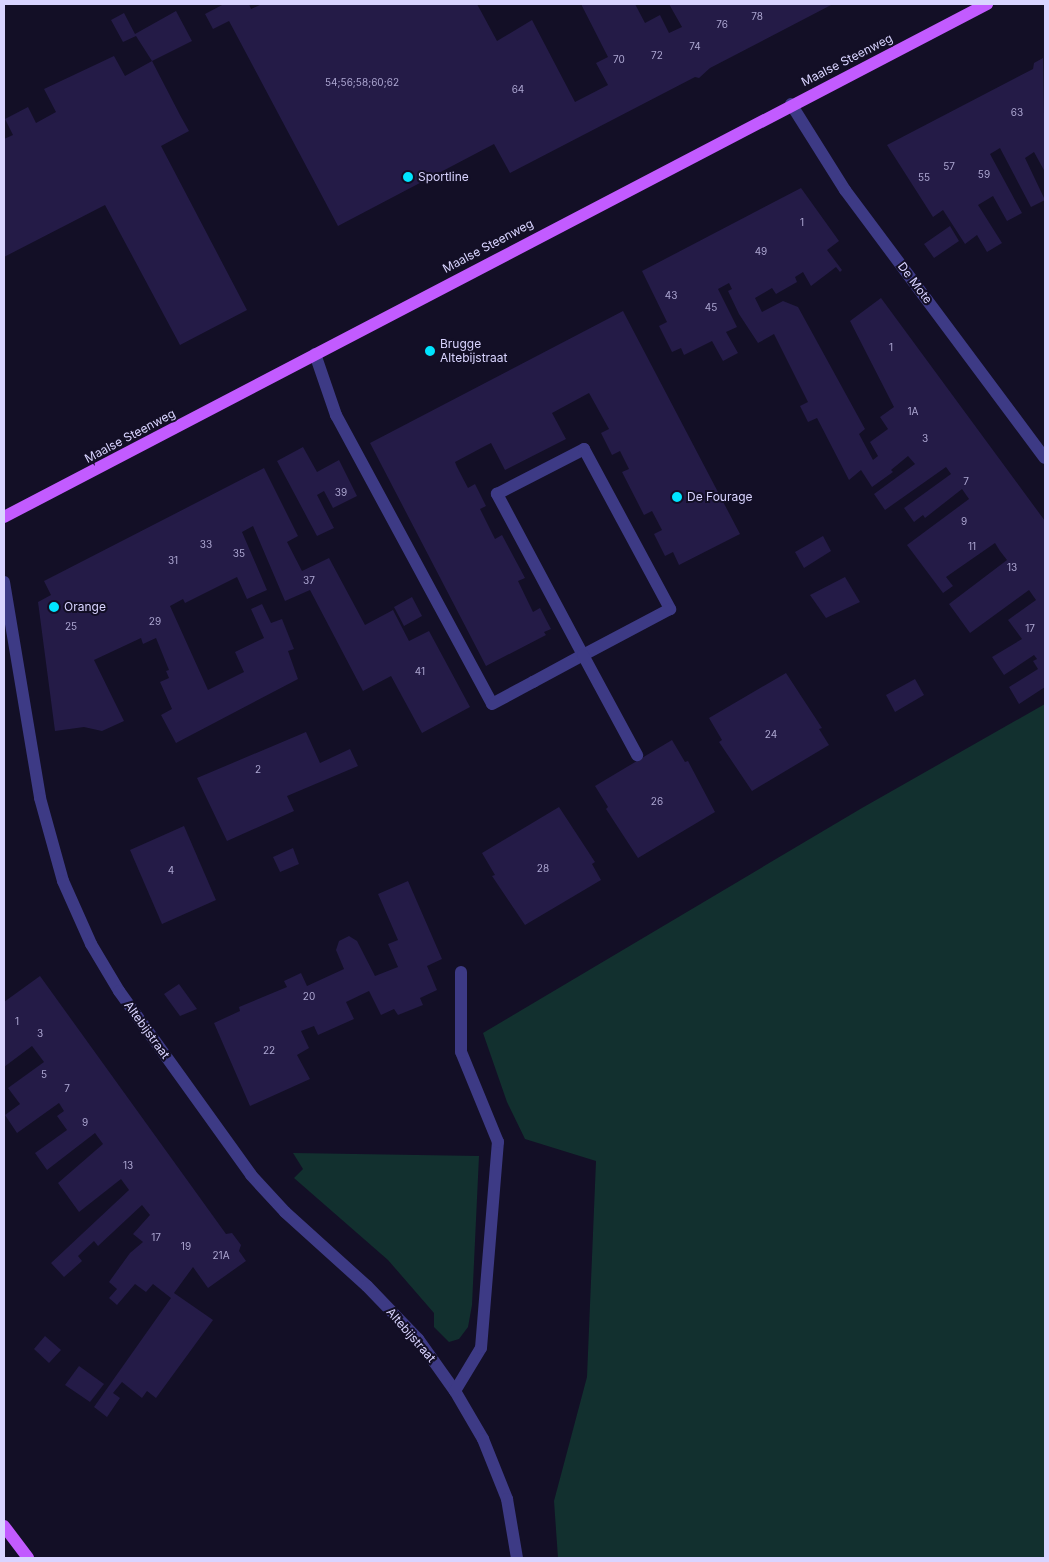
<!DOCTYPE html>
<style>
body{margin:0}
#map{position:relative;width:1049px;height:1562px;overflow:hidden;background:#130f26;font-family:Inter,sans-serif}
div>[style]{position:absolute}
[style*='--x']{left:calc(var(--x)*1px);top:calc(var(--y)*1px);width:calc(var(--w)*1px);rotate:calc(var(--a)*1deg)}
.green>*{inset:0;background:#12302f}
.building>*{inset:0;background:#241b47}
.lane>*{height:12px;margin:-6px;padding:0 6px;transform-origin:6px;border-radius:6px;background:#3d3a85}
.street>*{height:12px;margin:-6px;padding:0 6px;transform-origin:6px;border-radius:6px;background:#3d3a85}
.primary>*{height:12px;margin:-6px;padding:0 6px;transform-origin:6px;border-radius:6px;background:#c25bff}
.dots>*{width:14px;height:14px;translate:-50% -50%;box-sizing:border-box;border:2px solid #130f26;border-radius:50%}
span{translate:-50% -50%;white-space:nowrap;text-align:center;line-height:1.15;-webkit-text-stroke:4px #130f26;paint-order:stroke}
.number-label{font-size:10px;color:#aca6d1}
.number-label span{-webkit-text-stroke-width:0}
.street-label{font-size:12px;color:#d9d4ff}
.poi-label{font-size:12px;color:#d9d4ff}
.left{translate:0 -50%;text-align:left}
.frame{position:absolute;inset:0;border:5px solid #d9d4ff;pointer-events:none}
</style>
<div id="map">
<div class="green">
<i style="clip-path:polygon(1045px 704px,1045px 1558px,558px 1558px,554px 1501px,587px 1377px,596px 1161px,525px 1139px,507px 1102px,483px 1033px,862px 808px)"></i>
<i style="clip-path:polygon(293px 1153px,479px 1156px,472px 1305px,468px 1327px,459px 1339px,449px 1342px,434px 1327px,434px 1313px,388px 1260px,294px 1178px,303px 1169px)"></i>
</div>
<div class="building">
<i style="clip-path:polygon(224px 4px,249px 4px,251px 9px,262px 4px,477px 4px,497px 41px,532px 20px,575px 102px,608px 85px,596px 63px,608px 57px,581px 4px,635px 4px,645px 23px,660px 15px,669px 33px,682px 27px,669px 4px,833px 4px,710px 68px,699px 78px,695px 77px,510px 173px,494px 144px,338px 226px,229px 21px,213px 29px,205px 14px)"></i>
<i style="clip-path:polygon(176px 11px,192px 41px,152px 61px,136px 36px,123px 42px,111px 20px,124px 13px,135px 34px)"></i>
<i style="clip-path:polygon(114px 56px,125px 76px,152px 61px,180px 115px,189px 131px,161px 146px,247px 310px,180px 345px,105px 205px,4px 257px,4px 139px,13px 135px,5px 119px,28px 107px,36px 123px,56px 112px,44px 89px)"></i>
<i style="clip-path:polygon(1043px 58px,1045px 172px,1034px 152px,1025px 158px,1045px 200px,1031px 207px,1000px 148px,990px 154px,1022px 213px,1007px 221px,993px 196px,978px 205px,1002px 243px,987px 252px,977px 235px,965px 244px,943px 210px,933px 217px,887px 145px,1033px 69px,1034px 63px)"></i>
<i style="clip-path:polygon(801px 188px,839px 241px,827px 250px,842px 270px,840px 272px,836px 267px,811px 286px,803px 272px,795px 277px,797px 282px,776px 294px,772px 288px,755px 298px,762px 312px,783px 301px,798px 307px,865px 429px,859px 434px,873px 460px,878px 456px,870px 442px,888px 429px,880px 417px,894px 407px,850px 321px,881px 298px,1045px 521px,1045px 687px,1019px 704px,1009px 687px,1038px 669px,1033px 661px,1037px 659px,1034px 655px,1004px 675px,992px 657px,1022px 639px,1008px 620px,1036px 600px,1029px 590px,970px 633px,949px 604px,1007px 560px,1000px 551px,995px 543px,946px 577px,953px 586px,943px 593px,907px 545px,969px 499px,962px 489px,925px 518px,923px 515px,914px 522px,904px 508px,951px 474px,946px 467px,885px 510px,874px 494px,915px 464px,908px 456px,891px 470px,893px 472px,872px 487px,861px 470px,849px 480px,817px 418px,808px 422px,800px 406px,808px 402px,774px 334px,758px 343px,739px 314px,728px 291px,732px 289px,729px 283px,718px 289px,737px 327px,726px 332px,738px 353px,723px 361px,712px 341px,684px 355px,681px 348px,672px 352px,659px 326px,667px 322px,642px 271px)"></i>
<i style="clip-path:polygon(950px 226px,959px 241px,934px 258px,924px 244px)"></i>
<i style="clip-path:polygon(623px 311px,740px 534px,679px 565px,673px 552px,665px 556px,654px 534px,662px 530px,652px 511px,644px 515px,622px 472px,629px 469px,620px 451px,612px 455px,601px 433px,609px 429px,589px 393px,552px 413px,566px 439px,505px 470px,491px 443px,485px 446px,455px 462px,457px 467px,468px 488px,475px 484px,486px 506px,480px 509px,495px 539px,502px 535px,525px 578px,518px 581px,533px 612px,540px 608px,551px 629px,544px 632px,546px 635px,486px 666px,370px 443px)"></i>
<i style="clip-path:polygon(303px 447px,317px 472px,339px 460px,357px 496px,333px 508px,324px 491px,317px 495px,334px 528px,317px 536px,277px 461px)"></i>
<i style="clip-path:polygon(264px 468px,298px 536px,287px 542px,302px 571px,329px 558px,365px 625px,393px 610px,409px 641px,429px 631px,470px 707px,422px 733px,391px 676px,363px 691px,310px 590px,285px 601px,253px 526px,242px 532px,267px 590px,247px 599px,237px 577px,185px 603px,183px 599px,170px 606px,208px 690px,244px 672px,235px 652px,264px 638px,251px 609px,262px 604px,271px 623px,282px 619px,294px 649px,288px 651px,298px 679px,176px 743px,161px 715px,172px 709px,160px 682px,169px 678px,166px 671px,169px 670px,156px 638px,143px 644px,141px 638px,94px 660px,124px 721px,102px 731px,84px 727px,55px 731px,38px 602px,51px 595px,44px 581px)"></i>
<i style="clip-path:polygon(823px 536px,831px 551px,804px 568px,795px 552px)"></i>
<i style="clip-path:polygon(845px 577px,860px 602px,826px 618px,810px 595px)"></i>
<i style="clip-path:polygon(412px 597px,422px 616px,404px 626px,394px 607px)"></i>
<i style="clip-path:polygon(786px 673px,822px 728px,819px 729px,829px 745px,752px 791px,719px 742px,722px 740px,709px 718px)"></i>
<i style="clip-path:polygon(915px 679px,924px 695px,895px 712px,886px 695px)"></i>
<i style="clip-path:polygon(306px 732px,320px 763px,350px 749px,358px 766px,287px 796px,294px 811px,227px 841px,197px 778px)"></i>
<i style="clip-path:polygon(672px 740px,685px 762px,688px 761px,715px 812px,638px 858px,606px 809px,608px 807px,595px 786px)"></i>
<i style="clip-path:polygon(559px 807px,595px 862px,592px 864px,601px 880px,525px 925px,492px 876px,495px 875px,482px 853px)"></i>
<i style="clip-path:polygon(184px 826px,216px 900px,162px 924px,130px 850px)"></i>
<i style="clip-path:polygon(293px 848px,299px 864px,280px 872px,273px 857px)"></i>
<i style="clip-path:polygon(408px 881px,442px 959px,427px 966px,437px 990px,420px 998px,423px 1005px,398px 1015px,394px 1009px,381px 1015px,369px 991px,346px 1002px,354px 1019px,318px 1035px,314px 1026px,301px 1031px,309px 1048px,297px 1055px,310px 1079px,250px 1106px,214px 1023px,240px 1011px,239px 1007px,287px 987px,284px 981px,301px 973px,307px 986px,344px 969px,336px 950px,339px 941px,349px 936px,357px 941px,375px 976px,398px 967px,388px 944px,398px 940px,378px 894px)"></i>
<i style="clip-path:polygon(40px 976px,226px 1234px,232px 1233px,241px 1245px,239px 1251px,246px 1261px,208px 1288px,193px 1267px,174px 1293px,213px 1320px,156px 1398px,147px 1391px,142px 1398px,122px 1382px,113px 1393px,120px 1398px,107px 1417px,94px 1407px,171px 1298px,153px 1284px,146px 1292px,135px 1284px,117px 1305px,109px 1298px,117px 1289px,109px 1282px,130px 1253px,143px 1242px,133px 1234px,150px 1215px,142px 1205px,98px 1246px,94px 1241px,78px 1256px,82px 1261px,64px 1277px,51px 1263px,129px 1190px,121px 1179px,79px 1212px,58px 1183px,103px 1144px,95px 1133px,47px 1170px,35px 1153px,67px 1130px,57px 1116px,64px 1111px,59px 1103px,17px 1133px,5px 1115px,20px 1104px,8px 1088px,44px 1062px,32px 1046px,4px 1067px,4px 1002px)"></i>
<i style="clip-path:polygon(179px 984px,197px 1009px,180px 1016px,164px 994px)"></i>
<i style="clip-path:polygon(45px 1336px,61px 1350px,49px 1363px,34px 1349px)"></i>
<i style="clip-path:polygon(79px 1366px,104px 1384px,90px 1402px,65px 1385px)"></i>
</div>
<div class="lane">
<i style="--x:315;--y:354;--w:65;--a:71"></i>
<i style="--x:336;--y:415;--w:328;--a:61.6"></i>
<i style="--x:492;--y:704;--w:47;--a:-28.2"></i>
</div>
<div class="street">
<i style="--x:791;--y:104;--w:102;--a:57.9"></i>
<i style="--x:845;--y:190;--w:334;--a:53.3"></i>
<i style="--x:4;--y:582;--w:219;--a:80.5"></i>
<i style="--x:40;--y:798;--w:86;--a:74.5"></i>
<i style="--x:63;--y:881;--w:69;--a:66"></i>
<i style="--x:91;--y:944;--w:55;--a:59.2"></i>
<i style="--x:119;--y:991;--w:226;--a:54.3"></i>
<i style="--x:251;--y:1175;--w:50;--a:47.4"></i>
<i style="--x:285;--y:1212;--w:110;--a:42.1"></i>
<i style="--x:367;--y:1286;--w:74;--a:46.1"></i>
<i style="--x:418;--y:1339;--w:64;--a:54.6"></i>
<i style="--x:455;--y:1391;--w:56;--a:59.7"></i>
<i style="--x:483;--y:1439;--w:65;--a:68.2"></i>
<i style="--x:507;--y:1499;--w:60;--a:80.4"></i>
<i style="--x:533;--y:682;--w:57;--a:-28.4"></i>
<i style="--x:583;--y:655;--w:183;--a:-118.1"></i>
<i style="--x:497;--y:494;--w:98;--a:-27.3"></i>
<i style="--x:584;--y:449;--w:182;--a:61.7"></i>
<i style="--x:670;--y:609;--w:98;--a:152.1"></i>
<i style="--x:583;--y:655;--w:114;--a:61.6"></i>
<i style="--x:455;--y:1391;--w:50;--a:-58.8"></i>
<i style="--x:481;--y:1348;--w:207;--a:-85.3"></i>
<i style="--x:498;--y:1142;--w:97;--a:-112.3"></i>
<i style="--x:461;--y:1052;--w:80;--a:-90"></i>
</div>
<div class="primary">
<i style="--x:4;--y:517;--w:1109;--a:-27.56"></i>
<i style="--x:4;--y:1526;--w:40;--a:53"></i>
</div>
<div class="dots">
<i style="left:408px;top:177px;background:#00e5ff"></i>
<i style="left:430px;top:351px;background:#00e5ff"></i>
<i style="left:677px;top:497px;background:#00e5ff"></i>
<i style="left:54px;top:607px;background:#00e5ff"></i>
</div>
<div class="number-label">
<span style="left:757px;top:17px">78</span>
<span style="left:722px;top:25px">76</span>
<span style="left:695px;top:47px">74</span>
<span style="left:657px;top:56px">72</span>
<span style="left:619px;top:60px">70</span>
<span style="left:362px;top:83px">54;56;58;60;62</span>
<span style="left:518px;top:90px">64</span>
<span style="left:1017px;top:113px">63</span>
<span style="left:949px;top:167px">57</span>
<span style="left:984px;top:175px">59</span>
<span style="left:924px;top:178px">55</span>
<span style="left:802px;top:223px">1</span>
<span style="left:761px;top:252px">49</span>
<span style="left:671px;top:296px">43</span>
<span style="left:711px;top:308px">45</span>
<span style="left:891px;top:348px">1</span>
<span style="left:913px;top:412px">1A</span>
<span style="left:925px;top:439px">3</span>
<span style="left:966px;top:482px">7</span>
<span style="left:341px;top:493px">39</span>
<span style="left:964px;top:522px">9</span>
<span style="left:206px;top:545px">33</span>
<span style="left:972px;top:547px">11</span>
<span style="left:239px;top:554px">35</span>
<span style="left:173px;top:561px">31</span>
<span style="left:1012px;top:568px">13</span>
<span style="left:309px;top:581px">37</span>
<span style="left:155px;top:622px">29</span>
<span style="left:71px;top:627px">25</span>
<span style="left:1030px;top:629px">17</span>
<span style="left:420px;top:672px">41</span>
<span style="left:771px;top:735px">24</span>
<span style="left:258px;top:770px">2</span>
<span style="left:657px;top:802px">26</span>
<span style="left:543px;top:869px">28</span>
<span style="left:171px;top:871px">4</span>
<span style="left:309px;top:997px">20</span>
<span style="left:17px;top:1022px">1</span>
<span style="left:40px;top:1034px">3</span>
<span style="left:269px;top:1051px">22</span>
<span style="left:44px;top:1075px">5</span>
<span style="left:67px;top:1089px">7</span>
<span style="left:85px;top:1123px">9</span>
<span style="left:128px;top:1166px">13</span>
<span style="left:156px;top:1238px">17</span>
<span style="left:186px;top:1247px">19</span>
<span style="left:221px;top:1256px">21A</span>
</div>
<div class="street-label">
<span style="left:847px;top:60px;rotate:-27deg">Maalse Steenweg</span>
<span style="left:488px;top:246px;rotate:-28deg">Maalse Steenweg</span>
<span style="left:915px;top:283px;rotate:53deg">De Mote</span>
<span style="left:130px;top:436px;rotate:-28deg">Maalse Steenweg</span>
<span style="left:147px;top:1030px;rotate:54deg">Altebijstraat</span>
<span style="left:411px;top:1335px;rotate:49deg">Altebijstraat</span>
</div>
<div class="poi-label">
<span class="left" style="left:418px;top:177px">Sportline</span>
<span class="left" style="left:440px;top:351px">Brugge<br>Altebijstraat</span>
<span class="left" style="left:687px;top:497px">De Fourage</span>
<span class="left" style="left:64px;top:607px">Orange</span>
</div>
<div class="frame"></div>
</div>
